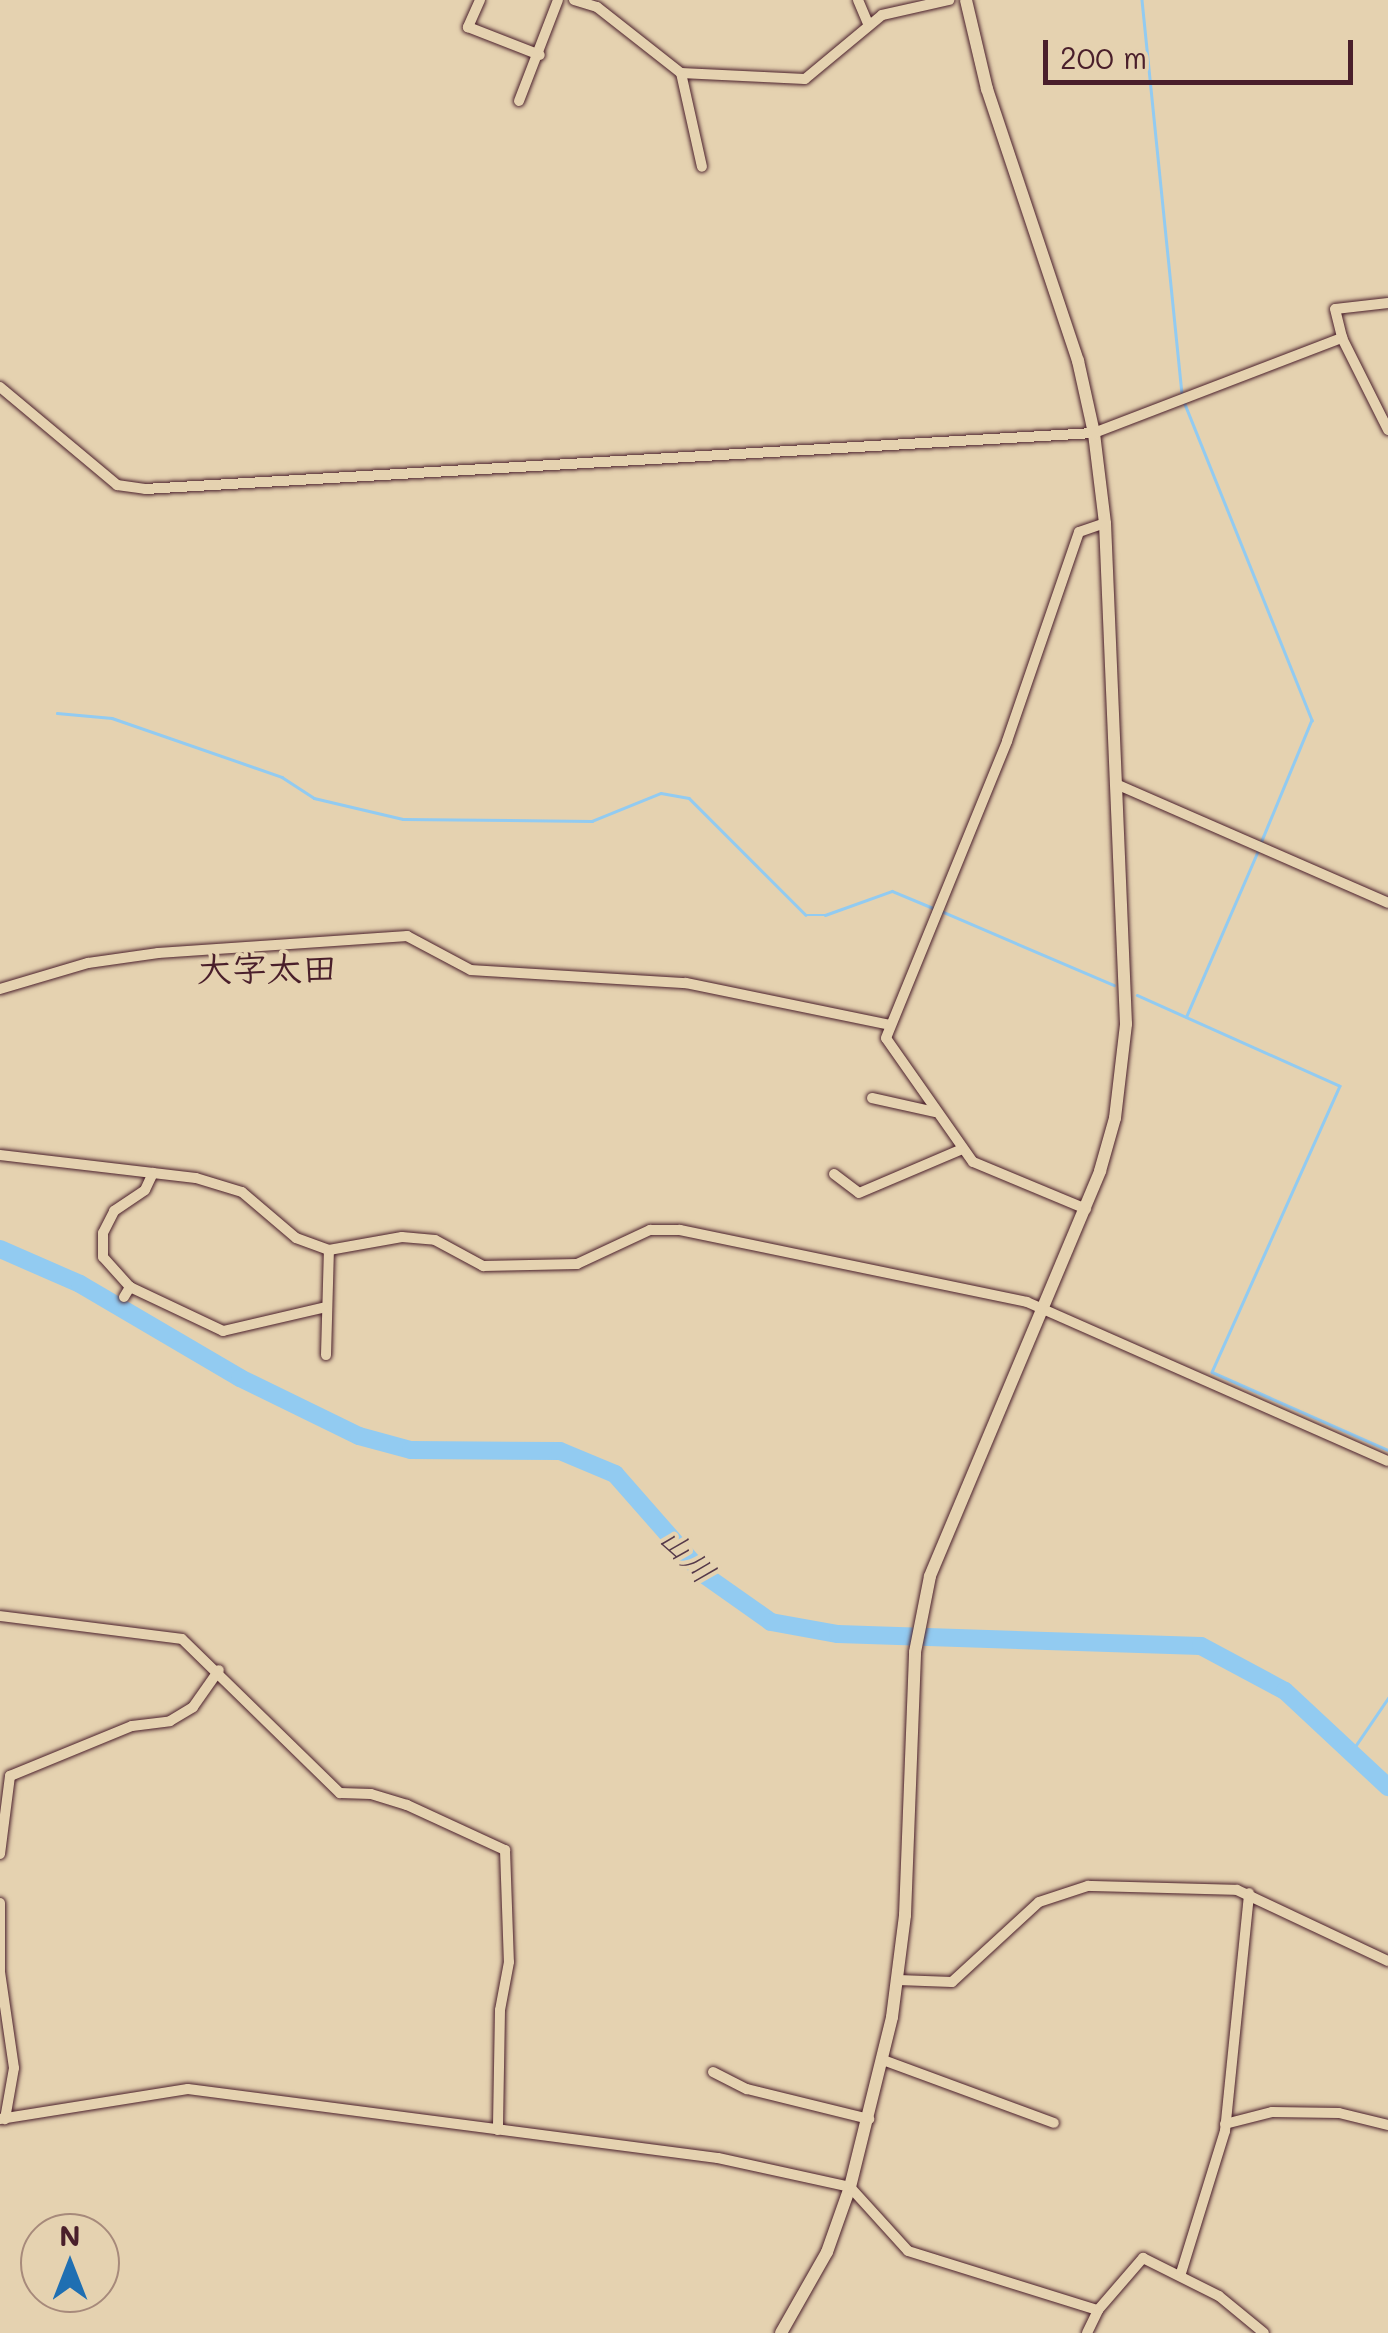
<!DOCTYPE html>
<meta charset="utf-8">
<style>
body{margin:0}
#map{position:relative;width:1388px;height:2333px;overflow:hidden;background:#e5d2b0;font-family:Mali,"Klee One",sans-serif}
div>[style]{position:absolute}
[style*='--x']{left:calc(var(--x)*1px);top:calc(var(--y)*1px);width:calc(var(--w)*1px);rotate:calc(var(--a)*1deg)}
.stream>*{height:2.5px;margin:-1.25px;padding:0 1.25px;transform-origin:1.25px;border-radius:1.25px;background:#92cbf1}
.river>*{height:18px;margin:-9px;padding:0 9px;transform-origin:9px;border-radius:9px;background:#92cbf1}
.roads{filter:drop-shadow(0 0 2px #4a1f2b) drop-shadow(0 0 2px #4a1f2b)}
.minor>*{height:10px;margin:-5px;padding:0 5px;transform-origin:5px;border-radius:5px;background:#e5d2b0}
.tertiary>*{height:12px;margin:-6px;padding:0 6px;transform-origin:6px;border-radius:6px;background:#e5d2b0}
span{translate:-50% -50%;white-space:nowrap;text-align:center;line-height:1.15;-webkit-text-stroke:8px #e5d2b0;paint-order:stroke}
.water-label{font-size:32px;color:#553949;font-style:italic}
.quarter-label{font-size:35px;color:#4a1f2b;font-weight:700}
.north{position:absolute;left:20px;top:2213px;width:100px;height:100px;box-sizing:border-box;background:#e5d2b0;border:2px solid #a78a7b;border-radius:50%;rotate:0deg;font-size:28px;font-weight:700;line-height:40px;text-align:center;color:#4a1f2b}
.north::after{content:'';display:block;margin:auto;width:35px;height:45px;background:#1f6fb2;clip-path:polygon(50% 0,100% 100%,50% 72%,0 100%)}
.scale{position:absolute;left:1043px;top:40px;width:310px;height:45px;box-sizing:border-box;border:5px solid #4a1f2b;border-top:0;padding-left:12px;font-size:30px;line-height:35px;white-space:nowrap;color:#4a1f2b;-webkit-text-stroke:8px #e5d2b0;paint-order:stroke}
</style>
<div id="map">
<div class="stream">
<i style="--x:1142;--y:0;--w:398;--a:84.2"></i>
<i style="--x:1185;--y:404;--w:341;--a:68.1"></i>
<i style="--x:1312;--y:720;--w:131;--a:112.5"></i>
<i style="--x:57;--y:713;--w:55;--a:5.2"></i>
<i style="--x:112;--y:718;--w:180;--a:19.1"></i>
<i style="--x:282;--y:777;--w:38;--a:33"></i>
<i style="--x:314;--y:798;--w:91;--a:13.3"></i>
<i style="--x:403;--y:819;--w:189;--a:0.6"></i>
<i style="--x:592;--y:821;--w:74;--a:-22.1"></i>
<i style="--x:661;--y:793;--w:28;--a:10"></i>
<i style="--x:689;--y:798;--w:165;--a:45"></i>
<i style="--x:806;--y:915;--w:19;--a:0"></i>
<i style="--x:825;--y:915;--w:71;--a:-19.7"></i>
<i style="--x:892;--y:891;--w:44;--a:22.5"></i>
<i style="--x:941;--y:911;--w:188;--a:23.2"></i>
<i style="--x:1137;--y:995;--w:222;--a:24.1"></i>
<i style="--x:1340;--y:1086;--w:313;--a:114.1"></i>
<i style="--x:1212;--y:1372;--w:193;--a:23.9"></i>
<i style="--x:1186;--y:1017;--w:184;--a:-66.6"></i>
<i style="--x:1352;--y:1751;--w:64;--a:-55.8"></i>
</div>
<div class="river">
<i style="--x:0;--y:1249;--w:87;--a:23.6"></i>
<i style="--x:80;--y:1284;--w:186;--a:30.4"></i>
<i style="--x:240;--y:1378;--w:132;--a:26"></i>
<i style="--x:359;--y:1436;--w:54;--a:15.1"></i>
<i style="--x:411;--y:1450;--w:149;--a:0.4"></i>
<i style="--x:560;--y:1451;--w:60;--a:22.7"></i>
<i style="--x:615;--y:1474;--w:133;--a:48.7"></i>
<i style="--x:703;--y:1574;--w:83;--a:35.2"></i>
<i style="--x:771;--y:1622;--w:68;--a:10.2"></i>
<i style="--x:838;--y:1634;--w:363;--a:1.9"></i>
<i style="--x:1201;--y:1646;--w:95;--a:28.2"></i>
<i style="--x:1285;--y:1691;--w:141;--a:43"></i>
</div>
<div class="roads">
<div class="minor">
<i style="--x:480;--y:0;--w:30;--a:114"></i>
<i style="--x:468;--y:27;--w:77;--a:21.3"></i>
<i style="--x:574;--y:0;--w:24;--a:17"></i>
<i style="--x:597;--y:7;--w:107;--a:38.2"></i>
<i style="--x:681;--y:73;--w:96;--a:77.4"></i>
<i style="--x:858;--y:0;--w:25;--a:67"></i>
<i style="--x:681;--y:73;--w:124;--a:2.8"></i>
<i style="--x:805;--y:79;--w:100;--a:-39.7"></i>
<i style="--x:882;--y:15;--w:69;--a:-12.6"></i>
<i style="--x:519;--y:101;--w:108;--a:-68.9"></i>
<i style="--x:1388;--y:303;--w:53;--a:173.5"></i>
<i style="--x:1335;--y:309;--w:30;--a:76"></i>
<i style="--x:1342;--y:338;--w:103;--a:63.4"></i>
<i style="--x:0;--y:387;--w:153;--a:39.9"></i>
<i style="--x:117;--y:485;--w:28;--a:8"></i>
<i style="--x:145;--y:489;--w:951;--a:-3.38"></i>
<i style="--x:1094;--y:433;--w:266;--a:-21"></i>
<i style="--x:1116;--y:784;--w:297;--a:23.6"></i>
<i style="--x:0;--y:989;--w:92;--a:-16.5"></i>
<i style="--x:88;--y:963;--w:71;--a:-8.1"></i>
<i style="--x:158;--y:953;--w:250;--a:-3.9"></i>
<i style="--x:407;--y:936;--w:72;--a:28"></i>
<i style="--x:471;--y:970;--w:215;--a:3.5"></i>
<i style="--x:686;--y:983;--w:208;--a:11.6"></i>
<i style="--x:872;--y:1098;--w:65;--a:12.5"></i>
<i style="--x:0;--y:1155;--w:197;--a:6.7"></i>
<i style="--x:196;--y:1178;--w:48;--a:16.9"></i>
<i style="--x:242;--y:1192;--w:71;--a:40.4"></i>
<i style="--x:296;--y:1238;--w:35;--a:20"></i>
<i style="--x:329;--y:1250;--w:74;--a:-10.1"></i>
<i style="--x:402;--y:1237;--w:33;--a:5"></i>
<i style="--x:435;--y:1240;--w:55;--a:28.4"></i>
<i style="--x:483;--y:1266;--w:94;--a:-1.2"></i>
<i style="--x:577;--y:1264;--w:81;--a:-25"></i>
<i style="--x:650;--y:1230;--w:30;--a:0"></i>
<i style="--x:680;--y:1230;--w:354;--a:11.7"></i>
<i style="--x:1027;--y:1302;--w:394;--a:23.8"></i>
<i style="--x:834;--y:1174;--w:31;--a:37"></i>
<i style="--x:859;--y:1193;--w:112;--a:-23.1"></i>
<i style="--x:1086;--y:1209;--w:122;--a:-157.4"></i>
<i style="--x:973;--y:1162;--w:151;--a:-125.1"></i>
<i style="--x:886;--y:1038;--w:321;--a:-67.8"></i>
<i style="--x:1007;--y:741;--w:221;--a:-71"></i>
<i style="--x:1079;--y:532;--w:28;--a:-19"></i>
<i style="--x:130;--y:1287;--w:103;--a:25.3"></i>
<i style="--x:223;--y:1331;--w:102;--a:-13.1"></i>
<i style="--x:124;--y:1297;--w:12;--a:-59"></i>
<i style="--x:130;--y:1287;--w:40;--a:-132"></i>
<i style="--x:103;--y:1257;--w:24;--a:-90"></i>
<i style="--x:103;--y:1233;--w:25;--a:-63"></i>
<i style="--x:114;--y:1211;--w:37;--a:-34"></i>
<i style="--x:145;--y:1190;--w:19;--a:-65"></i>
<i style="--x:326;--y:1355;--w:105;--a:-88.4"></i>
<i style="--x:0;--y:1616;--w:183;--a:7.2"></i>
<i style="--x:182;--y:1639;--w:221;--a:44.3"></i>
<i style="--x:340;--y:1793;--w:31;--a:2"></i>
<i style="--x:371;--y:1794;--w:38;--a:17"></i>
<i style="--x:407;--y:1805;--w:108;--a:24.7"></i>
<i style="--x:505;--y:1850;--w:112;--a:88"></i>
<i style="--x:509;--y:1962;--w:49;--a:100.6"></i>
<i style="--x:500;--y:2010;--w:120;--a:91"></i>
<i style="--x:0;--y:1854;--w:79;--a:-82.7"></i>
<i style="--x:10;--y:1776;--w:132;--a:-22.3"></i>
<i style="--x:132;--y:1726;--w:38;--a:-7"></i>
<i style="--x:170;--y:1721;--w:27;--a:-31"></i>
<i style="--x:193;--y:1707;--w:45;--a:-54.9"></i>
<i style="--x:0;--y:1903;--w:69;--a:90"></i>
<i style="--x:0;--y:1972;--w:97;--a:81.7"></i>
<i style="--x:14;--y:2068;--w:52;--a:100"></i>
<i style="--x:898;--y:1980;--w:54;--a:2.1"></i>
<i style="--x:952;--y:1982;--w:118;--a:-42.6"></i>
<i style="--x:1039;--y:1902;--w:52;--a:-18.1"></i>
<i style="--x:1088;--y:1886;--w:149;--a:1.5"></i>
<i style="--x:1237;--y:1890;--w:167;--a:25.2"></i>
<i style="--x:883;--y:2060;--w:182;--a:20.2"></i>
<i style="--x:713;--y:2072;--w:38;--a:27"></i>
<i style="--x:747;--y:2089;--w:126;--a:13.8"></i>
<i style="--x:0;--y:2119;--w:190;--a:-9.1"></i>
<i style="--x:188;--y:2089;--w:534;--a:7.42"></i>
<i style="--x:718;--y:2158;--w:135;--a:12.4"></i>
<i style="--x:850;--y:2187;--w:86;--a:47.8"></i>
<i style="--x:908;--y:2251;--w:199;--a:17.3"></i>
<i style="--x:1225;--y:2124;--w:49;--a:-14.3"></i>
<i style="--x:1272;--y:2112;--w:67;--a:0.9"></i>
<i style="--x:1339;--y:2113;--w:50;--a:13.8"></i>
<i style="--x:1181;--y:2273;--w:149;--a:-72.8"></i>
<i style="--x:1225;--y:2131;--w:239;--a:-84.2"></i>
<i style="--x:1087;--y:2333;--w:25;--a:-64"></i>
<i style="--x:1098;--y:2310;--w:69;--a:-49.1"></i>
<i style="--x:1143;--y:2258;--w:85;--a:26.6"></i>
<i style="--x:1219;--y:2296;--w:58;--a:39.4"></i>
</div>
<div class="tertiary">
<i style="--x:781;--y:2333;--w:93;--a:-60.4"></i>
<i style="--x:827;--y:2252;--w:69;--a:-70.5"></i>
<i style="--x:850;--y:2187;--w:175;--a:-76.1"></i>
<i style="--x:892;--y:2017;--w:103;--a:-82.7"></i>
<i style="--x:905;--y:1915;--w:263;--a:-87.8"></i>
<i style="--x:915;--y:1652;--w:77;--a:-78.8"></i>
<i style="--x:930;--y:1576;--w:439;--a:-67.2"></i>
<i style="--x:1100;--y:1171;--w:55;--a:-74.2"></i>
<i style="--x:1115;--y:1118;--w:95;--a:-83.3"></i>
<i style="--x:1126;--y:1024;--w:501;--a:-92.4"></i>
<i style="--x:1105;--y:523;--w:91;--a:-97"></i>
<i style="--x:1094;--y:433;--w:74;--a:-102.5"></i>
<i style="--x:1078;--y:361;--w:287;--a:-108.5"></i>
<i style="--x:987;--y:89;--w:91;--a:-103.3"></i>
</div>
</div>
<div class="water-label">
<span style="left:688px;top:1554px;rotate:46deg">山川</span>
</div>
<div class="quarter-label">
<span style="left:267px;top:967px">大字太田</span>
</div>
<div class="north">N</div>
<div class="scale">200 m</div>
</div>
